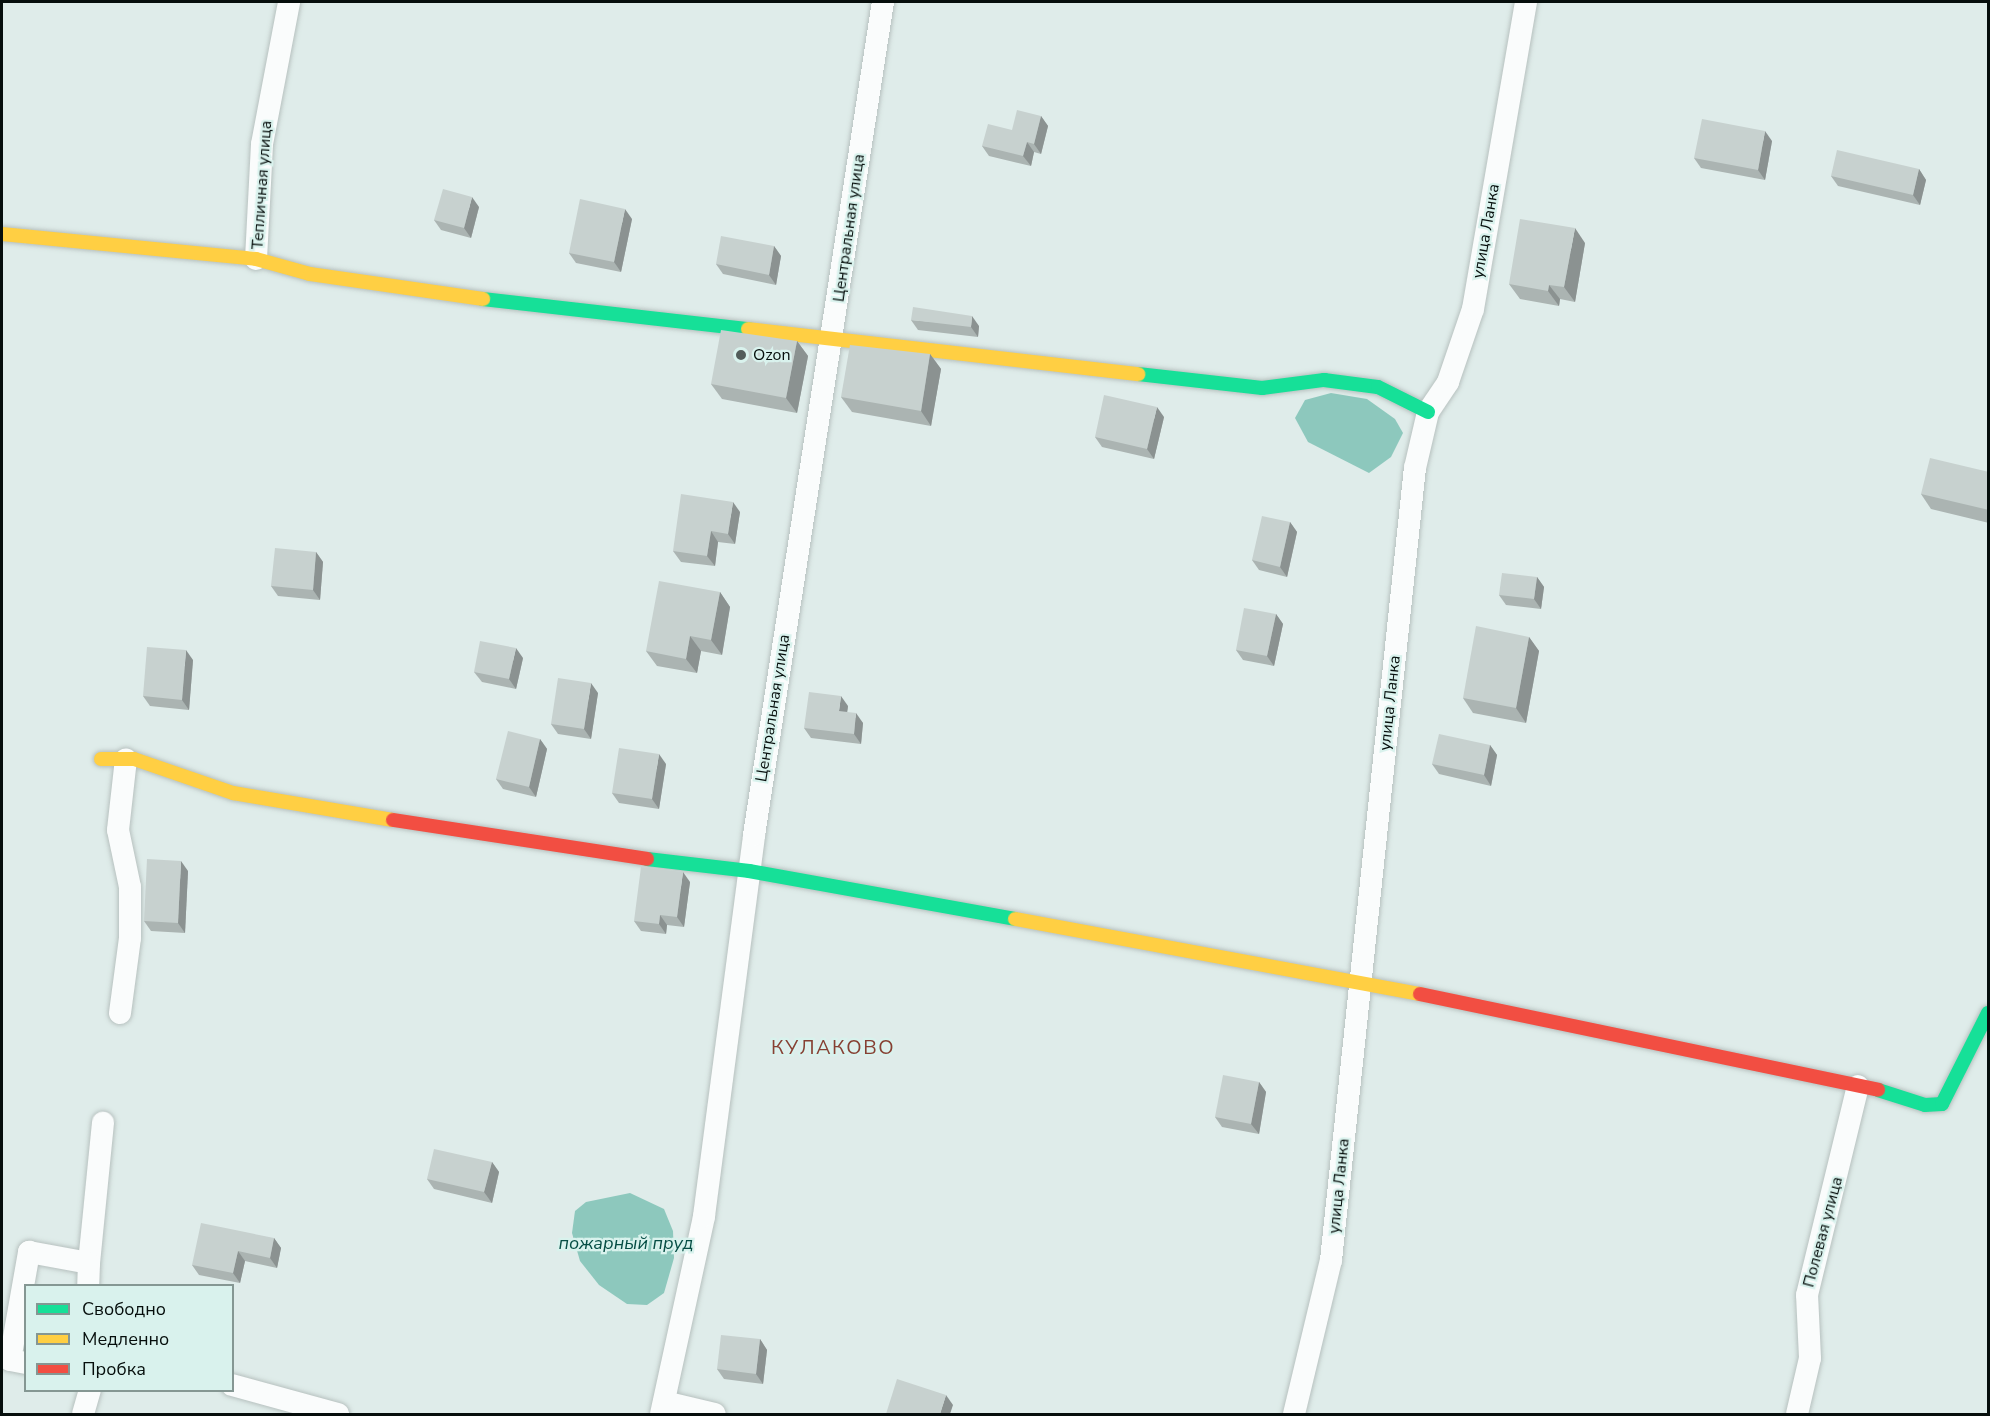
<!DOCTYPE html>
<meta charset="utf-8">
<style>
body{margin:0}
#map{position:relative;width:1990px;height:1416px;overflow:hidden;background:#dfecea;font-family:"Nunito Sans",sans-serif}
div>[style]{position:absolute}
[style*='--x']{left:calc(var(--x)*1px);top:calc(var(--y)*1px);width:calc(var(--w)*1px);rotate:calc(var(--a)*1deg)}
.water>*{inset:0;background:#8dc8bd}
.roads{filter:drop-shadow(0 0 2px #b7c1bf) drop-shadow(0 0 2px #b7c1bf)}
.street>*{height:22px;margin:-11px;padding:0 11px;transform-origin:11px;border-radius:11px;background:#fafcfc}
.fast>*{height:14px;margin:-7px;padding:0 7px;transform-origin:7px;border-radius:7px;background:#16e098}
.slow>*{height:14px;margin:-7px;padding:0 7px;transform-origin:7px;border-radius:7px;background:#ffcf43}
.jam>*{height:14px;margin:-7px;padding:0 7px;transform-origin:7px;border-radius:7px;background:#f24e42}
.wall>*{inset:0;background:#abb4b2}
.shaded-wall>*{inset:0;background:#8b9291}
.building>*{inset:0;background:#c7d1cf}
.dots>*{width:16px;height:16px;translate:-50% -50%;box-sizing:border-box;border:3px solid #d9f2ed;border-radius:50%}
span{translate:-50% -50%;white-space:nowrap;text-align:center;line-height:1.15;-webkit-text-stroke:4.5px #d9f2ed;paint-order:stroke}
.street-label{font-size:16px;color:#060e0c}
.poi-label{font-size:16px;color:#060e0c}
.left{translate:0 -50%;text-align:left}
.water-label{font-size:18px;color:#074e45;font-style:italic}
.quarter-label{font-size:20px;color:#874033;letter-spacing:1.5px}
.frame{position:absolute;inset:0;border:3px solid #060e0c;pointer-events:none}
.legend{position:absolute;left:24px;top:1284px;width:210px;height:108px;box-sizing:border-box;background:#d9f2ed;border:2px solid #859793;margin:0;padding:8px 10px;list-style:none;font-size:18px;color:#060e0c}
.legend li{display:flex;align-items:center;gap:12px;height:30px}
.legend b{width:30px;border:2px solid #859793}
</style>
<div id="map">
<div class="water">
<i style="clip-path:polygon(1331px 393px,1367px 399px,1395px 419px,1403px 433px,1391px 457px,1369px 473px,1308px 442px,1295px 418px,1305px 400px)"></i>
<i style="clip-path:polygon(630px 1193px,664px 1209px,673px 1231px,674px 1258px,664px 1293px,647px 1305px,627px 1304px,599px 1285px,580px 1261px,572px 1233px,575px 1211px,586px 1202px)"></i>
</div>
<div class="roads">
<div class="street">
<i style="--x:256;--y:259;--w:115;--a:-87"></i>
<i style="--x:262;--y:144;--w:145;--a:-79.2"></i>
<i style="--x:120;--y:1013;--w:76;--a:-82.4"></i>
<i style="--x:130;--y:938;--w:51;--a:-90"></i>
<i style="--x:130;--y:887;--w:58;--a:-101.9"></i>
<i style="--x:118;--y:830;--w:71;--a:-83.6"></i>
<i style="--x:89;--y:1263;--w:141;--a:-84.3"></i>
<i style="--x:26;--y:1363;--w:16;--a:-169"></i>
<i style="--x:10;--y:1360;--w:110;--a:-80"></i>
<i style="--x:29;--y:1252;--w:61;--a:10.4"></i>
<i style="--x:89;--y:1263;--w:23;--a:92"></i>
<i style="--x:232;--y:1385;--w:110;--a:15.3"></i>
<i style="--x:664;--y:1402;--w:52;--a:13.2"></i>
<i style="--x:83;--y:1414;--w:25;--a:-74"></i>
<i style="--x:661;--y:1414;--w:203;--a:-77.7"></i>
<i style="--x:704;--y:1216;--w:384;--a:-82.5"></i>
<i style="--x:754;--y:835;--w:843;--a:-81.2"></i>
<i style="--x:1294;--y:1414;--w:158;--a:-76.5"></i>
<i style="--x:1331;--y:1260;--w:796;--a:-83.95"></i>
<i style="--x:1415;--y:468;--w:57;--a:-76.9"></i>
<i style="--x:1428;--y:412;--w:36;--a:-56"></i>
<i style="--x:1448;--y:382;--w:77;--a:-71.1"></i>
<i style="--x:1473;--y:309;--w:312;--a:-80.2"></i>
<i style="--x:1797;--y:1414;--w:57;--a:-76.9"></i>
<i style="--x:1810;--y:1358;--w:63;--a:-92.7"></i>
<i style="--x:1807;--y:1295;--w:215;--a:-76.3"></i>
</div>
<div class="fast">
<i style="--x:483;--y:299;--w:267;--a:6.5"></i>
<i style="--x:1138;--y:374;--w:125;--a:6.4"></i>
<i style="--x:1262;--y:388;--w:63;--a:-7.4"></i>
<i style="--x:1324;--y:380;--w:54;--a:7.4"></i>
<i style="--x:1378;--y:387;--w:56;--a:26.6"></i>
<i style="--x:647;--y:859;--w:103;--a:6.7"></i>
<i style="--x:749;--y:871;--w:270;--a:10.2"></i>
<i style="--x:1878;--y:1090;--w:49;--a:17.7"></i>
<i style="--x:1925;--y:1105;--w:17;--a:-3"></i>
<i style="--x:1942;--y:1104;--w:102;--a:-63.2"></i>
</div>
<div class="slow">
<i style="--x:2;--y:234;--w:255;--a:5.6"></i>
<i style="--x:256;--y:259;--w:56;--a:15.5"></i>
<i style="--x:310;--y:274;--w:175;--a:8.2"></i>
<i style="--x:748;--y:329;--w:393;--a:6.6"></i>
<i style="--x:101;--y:759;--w:33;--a:0"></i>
<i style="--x:134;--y:759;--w:105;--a:19"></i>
<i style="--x:233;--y:793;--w:162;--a:9.6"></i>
<i style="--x:1015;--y:919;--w:412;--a:10.5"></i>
</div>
<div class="jam">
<i style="--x:393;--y:820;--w:257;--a:8.7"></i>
<i style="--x:1420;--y:994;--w:468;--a:11.8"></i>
</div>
</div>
<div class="wall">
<i style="clip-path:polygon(1041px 116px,1048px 126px,1041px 154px,1034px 152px,1031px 166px,989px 156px,982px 146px)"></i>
<i style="clip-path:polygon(1772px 141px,1765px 180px,1701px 168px,1694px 158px)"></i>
<i style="clip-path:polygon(1919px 169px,1926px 180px,1920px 205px,1838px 186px,1831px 176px)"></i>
<i style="clip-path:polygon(479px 207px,471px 238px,441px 230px,434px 220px)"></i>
<i style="clip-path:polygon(632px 219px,621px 272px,576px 263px,569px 253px)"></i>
<i style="clip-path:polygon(1585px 243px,1575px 302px,1560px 299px,1559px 306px,1520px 299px,1509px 284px)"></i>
<i style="clip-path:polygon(774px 246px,781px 256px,776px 285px,723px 274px,716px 264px)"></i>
<i style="clip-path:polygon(911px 320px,979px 326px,978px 337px,918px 330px)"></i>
<i style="clip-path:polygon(797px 341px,808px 356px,797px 413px,722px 399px,711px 384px)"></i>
<i style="clip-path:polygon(930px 354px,941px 369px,931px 426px,852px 412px,841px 397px)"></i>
<i style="clip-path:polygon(1164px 417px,1154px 459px,1102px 447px,1095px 437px)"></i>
<i style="clip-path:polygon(1989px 472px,1989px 523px,1931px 509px,1921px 494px)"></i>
<i style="clip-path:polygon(740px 512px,735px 544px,718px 542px,715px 566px,681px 562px,673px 551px)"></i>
<i style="clip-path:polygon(1290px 522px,1297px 532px,1287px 577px,1259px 570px,1252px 560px)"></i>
<i style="clip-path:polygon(316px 552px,323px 562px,320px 600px,278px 596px,271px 586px)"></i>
<i style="clip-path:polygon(1537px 577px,1544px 587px,1541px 609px,1506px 605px,1499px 595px)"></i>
<i style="clip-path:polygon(720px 592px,730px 607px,722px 655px,701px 651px,697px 673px,657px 666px,646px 651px)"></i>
<i style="clip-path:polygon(1276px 614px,1283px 624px,1274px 666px,1243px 660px,1236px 650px)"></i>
<i style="clip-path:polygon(1529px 637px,1539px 651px,1526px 723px,1473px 713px,1463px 698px)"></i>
<i style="clip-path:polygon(523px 658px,516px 689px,482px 682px,474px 672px)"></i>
<i style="clip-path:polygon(193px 660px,189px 710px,150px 706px,143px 696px)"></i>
<i style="clip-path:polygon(598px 693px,591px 739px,558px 734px,551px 724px)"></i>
<i style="clip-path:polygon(848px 706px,847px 712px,863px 723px,861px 744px,811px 738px,804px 728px)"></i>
<i style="clip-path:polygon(540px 739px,547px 749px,536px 797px,503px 789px,496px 779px)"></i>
<i style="clip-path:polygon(1490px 745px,1497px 755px,1491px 786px,1439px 774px,1432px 764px)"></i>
<i style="clip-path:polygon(666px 764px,659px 809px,619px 803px,612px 793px)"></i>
<i style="clip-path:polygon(188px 871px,185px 933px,151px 931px,144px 921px)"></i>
<i style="clip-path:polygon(690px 882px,684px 927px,667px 925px,666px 934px,641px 931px,634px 921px)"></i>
<i style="clip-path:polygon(1259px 1082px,1266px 1092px,1259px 1134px,1222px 1127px,1215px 1117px)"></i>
<i style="clip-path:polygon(492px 1162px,499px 1172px,492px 1203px,434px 1189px,427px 1179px)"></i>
<i style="clip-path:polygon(274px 1238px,281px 1248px,277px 1268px,245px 1261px,240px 1283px,199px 1275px,192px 1265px)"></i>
<i style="clip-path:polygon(760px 1339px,767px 1350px,763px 1384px,724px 1379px,717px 1369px)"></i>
</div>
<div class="shaded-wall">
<i style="clip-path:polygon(1041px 116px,1048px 126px,1041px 154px,1034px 144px)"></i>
<i style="clip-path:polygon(1765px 131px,1772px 141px,1765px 180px,1758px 170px)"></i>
<i style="clip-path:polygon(1027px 142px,1034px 152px,1031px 166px,1023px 156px)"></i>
<i style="clip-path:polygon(1919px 169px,1926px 180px,1920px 205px,1913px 195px)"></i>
<i style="clip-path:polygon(472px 197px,479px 207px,471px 238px,464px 228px)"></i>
<i style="clip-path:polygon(625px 209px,632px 219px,621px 272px,614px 262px)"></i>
<i style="clip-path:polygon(1575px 228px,1585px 243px,1575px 302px,1564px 287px)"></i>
<i style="clip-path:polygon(774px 246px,781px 256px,776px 285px,769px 275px)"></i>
<i style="clip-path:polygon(1549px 285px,1560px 299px,1559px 306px,1548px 291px)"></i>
<i style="clip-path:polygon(972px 316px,979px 326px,978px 337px,971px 327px)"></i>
<i style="clip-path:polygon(797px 341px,808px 356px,797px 413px,786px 398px)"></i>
<i style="clip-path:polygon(930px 354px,941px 369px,931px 426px,921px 411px)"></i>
<i style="clip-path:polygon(1157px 407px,1164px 417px,1154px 459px,1147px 449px)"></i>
<i style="clip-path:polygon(733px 502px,740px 512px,735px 544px,728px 534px)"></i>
<i style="clip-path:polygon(1290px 522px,1297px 532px,1287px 577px,1280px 567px)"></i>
<i style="clip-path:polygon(711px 531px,718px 542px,715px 566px,707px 556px)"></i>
<i style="clip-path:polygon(316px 552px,323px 562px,320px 600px,313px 590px)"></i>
<i style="clip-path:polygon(1537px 577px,1544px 587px,1541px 609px,1534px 599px)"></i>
<i style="clip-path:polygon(720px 592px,730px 607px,722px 655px,711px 640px)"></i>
<i style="clip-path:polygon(1276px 614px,1283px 624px,1274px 666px,1267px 656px)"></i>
<i style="clip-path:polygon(690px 636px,701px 651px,697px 673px,686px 659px)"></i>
<i style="clip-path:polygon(1529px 637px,1539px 651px,1526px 723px,1516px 708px)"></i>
<i style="clip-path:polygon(516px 648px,523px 658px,516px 689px,509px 679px)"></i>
<i style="clip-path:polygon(186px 650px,193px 660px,189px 710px,182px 700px)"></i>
<i style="clip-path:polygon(591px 683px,598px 693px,591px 739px,584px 729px)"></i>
<i style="clip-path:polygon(841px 696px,848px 706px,846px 721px,839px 711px)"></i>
<i style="clip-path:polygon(856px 713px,863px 723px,861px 744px,854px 734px)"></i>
<i style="clip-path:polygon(540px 739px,547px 749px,536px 797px,529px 787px)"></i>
<i style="clip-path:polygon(1490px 745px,1497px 755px,1491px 786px,1484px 775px)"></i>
<i style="clip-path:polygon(659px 754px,666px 764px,659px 809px,652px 799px)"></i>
<i style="clip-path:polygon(181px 861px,188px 871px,185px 933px,178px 923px)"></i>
<i style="clip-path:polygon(683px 872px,690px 882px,684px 927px,677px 917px)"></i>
<i style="clip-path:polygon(660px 915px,667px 925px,666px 934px,659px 924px)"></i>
<i style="clip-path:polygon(1259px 1082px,1266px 1092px,1259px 1134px,1251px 1124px)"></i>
<i style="clip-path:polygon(492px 1162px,499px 1172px,492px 1203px,484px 1192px)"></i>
<i style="clip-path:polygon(274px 1238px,281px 1248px,277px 1268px,270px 1258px)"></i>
<i style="clip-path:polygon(238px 1251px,245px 1261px,240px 1283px,233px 1273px)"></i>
<i style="clip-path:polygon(760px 1339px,767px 1350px,763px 1384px,756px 1374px)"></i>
<i style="clip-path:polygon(946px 1395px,953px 1405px,950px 1414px,940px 1414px)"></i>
</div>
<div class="building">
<i style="clip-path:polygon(1017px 110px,1041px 116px,1034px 144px,1027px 142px,1023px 156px,982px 146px,988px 124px,1012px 130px)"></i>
<i style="clip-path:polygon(1702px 119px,1765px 131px,1758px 170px,1694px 158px)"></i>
<i style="clip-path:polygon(1837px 150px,1919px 169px,1913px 195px,1831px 176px)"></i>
<i style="clip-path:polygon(443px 189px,472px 197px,464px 228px,434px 220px)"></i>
<i style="clip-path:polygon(580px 199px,625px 209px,614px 262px,569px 253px)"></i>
<i style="clip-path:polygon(1520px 219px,1575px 228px,1564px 287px,1549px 285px,1548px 291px,1509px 284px)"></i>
<i style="clip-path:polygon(721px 236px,774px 246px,769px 275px,716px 264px)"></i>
<i style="clip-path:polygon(913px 307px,972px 316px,971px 327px,911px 320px)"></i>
<i style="clip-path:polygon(721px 330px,797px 341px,786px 398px,711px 384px)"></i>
<i style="clip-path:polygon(850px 345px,930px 354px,921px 411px,841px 397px)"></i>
<i style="clip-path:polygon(1104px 395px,1157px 407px,1147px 449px,1095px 437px)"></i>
<i style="clip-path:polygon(1930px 458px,1989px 472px,1989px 510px,1921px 494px)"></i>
<i style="clip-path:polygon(681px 494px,733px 502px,728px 534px,711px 531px,707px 556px,673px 551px)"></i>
<i style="clip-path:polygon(1262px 516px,1290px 522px,1280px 567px,1252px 560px)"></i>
<i style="clip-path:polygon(275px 548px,316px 552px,313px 590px,271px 586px)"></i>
<i style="clip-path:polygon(1502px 573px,1537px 577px,1534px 599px,1499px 595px)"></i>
<i style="clip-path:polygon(659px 581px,720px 592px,711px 640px,690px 636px,686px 659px,646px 651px)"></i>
<i style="clip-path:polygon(1244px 608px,1276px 614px,1267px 656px,1236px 650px)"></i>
<i style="clip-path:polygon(1476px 626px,1529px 637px,1516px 708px,1463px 698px)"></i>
<i style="clip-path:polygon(480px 641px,516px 648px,509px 679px,474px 672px)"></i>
<i style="clip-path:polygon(147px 647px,186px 650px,182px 700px,143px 696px)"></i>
<i style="clip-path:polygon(558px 678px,591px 683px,584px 729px,551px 724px)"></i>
<i style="clip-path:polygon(809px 692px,841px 696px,839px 711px,856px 713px,854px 734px,804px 728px)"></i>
<i style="clip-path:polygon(508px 731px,540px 739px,529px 787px,496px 779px)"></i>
<i style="clip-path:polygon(1439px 734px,1490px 745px,1484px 775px,1432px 764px)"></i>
<i style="clip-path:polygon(619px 748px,659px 754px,652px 799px,612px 793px)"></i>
<i style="clip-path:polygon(147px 859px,181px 861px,178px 923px,144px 921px)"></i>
<i style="clip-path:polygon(641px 867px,683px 872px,677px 917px,660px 915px,659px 924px,634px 921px)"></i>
<i style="clip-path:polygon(1223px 1075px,1259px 1082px,1251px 1124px,1215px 1117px)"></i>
<i style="clip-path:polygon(434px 1149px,492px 1162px,484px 1192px,427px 1179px)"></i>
<i style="clip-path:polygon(201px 1223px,274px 1238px,270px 1258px,238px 1251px,233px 1273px,192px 1265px)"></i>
<i style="clip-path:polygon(721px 1335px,760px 1339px,756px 1374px,717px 1369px)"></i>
<i style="clip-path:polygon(897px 1379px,946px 1395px,940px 1414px,886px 1414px)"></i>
</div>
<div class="dots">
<i style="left:741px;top:355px;background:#525c5a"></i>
</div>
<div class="street-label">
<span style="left:262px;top:185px;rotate:-86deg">Тепличная улица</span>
<span style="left:849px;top:228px;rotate:-82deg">Центральная улица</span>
<span style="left:1486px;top:231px;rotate:-80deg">улица Ланка</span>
<span style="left:1390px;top:703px;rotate:-84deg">улица Ланка</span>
<span style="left:773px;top:708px;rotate:-81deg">Центральная улица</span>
<span style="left:1339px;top:1186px;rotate:-84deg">улица Ланка</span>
<span style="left:1823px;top:1232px;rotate:-75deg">Полевая улица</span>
</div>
<div class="poi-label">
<span class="left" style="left:753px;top:355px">Ozon</span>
</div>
<div class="water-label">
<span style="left:626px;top:1243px">пожарный пруд</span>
</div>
<div class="quarter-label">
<span style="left:833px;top:1047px">КУЛАКОВО</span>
</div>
<div class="frame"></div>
<ul class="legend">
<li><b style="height:8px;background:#16e098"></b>Свободно</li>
<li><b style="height:8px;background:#ffcf43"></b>Медленно</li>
<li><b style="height:8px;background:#f24e42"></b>Пробка</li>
</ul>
</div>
